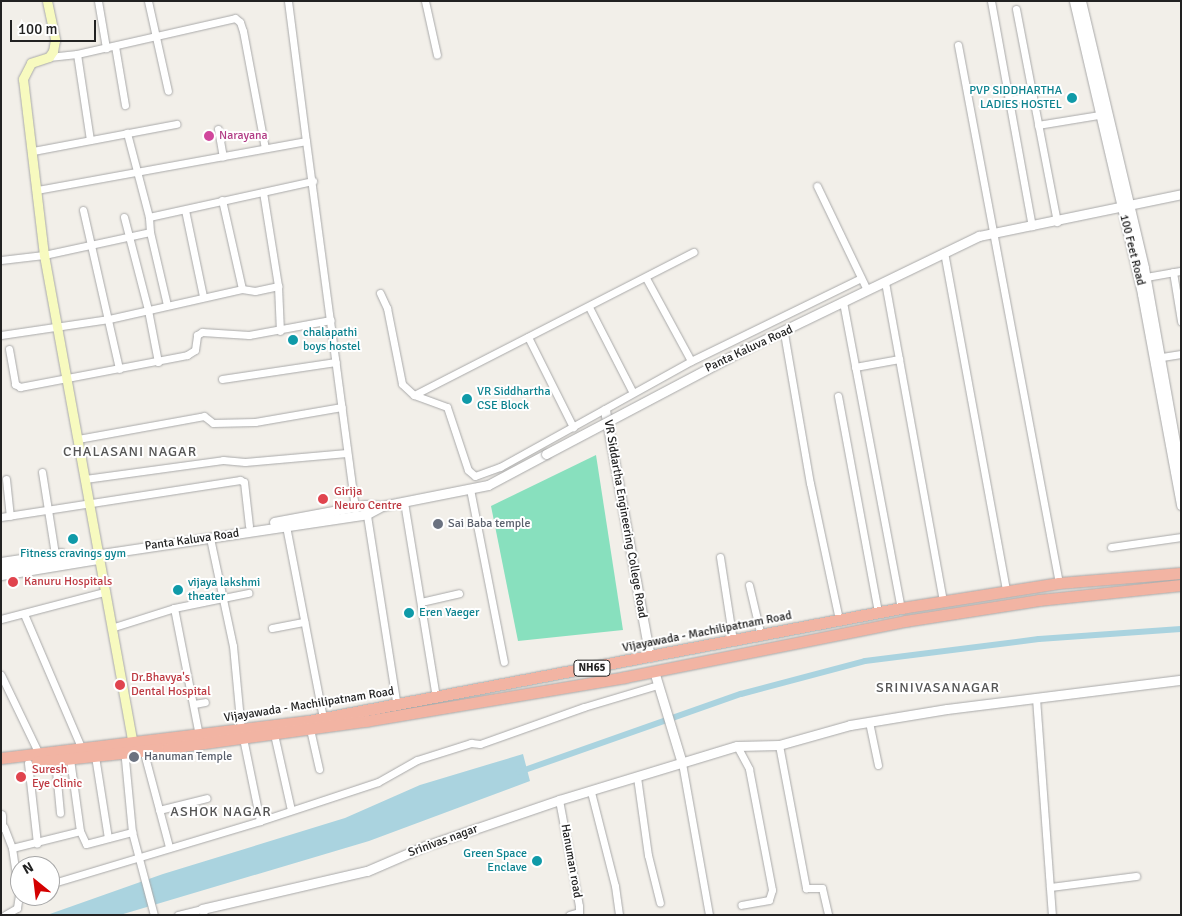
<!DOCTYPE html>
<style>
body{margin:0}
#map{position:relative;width:1182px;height:916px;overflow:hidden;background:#f2efe9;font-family:Signika,sans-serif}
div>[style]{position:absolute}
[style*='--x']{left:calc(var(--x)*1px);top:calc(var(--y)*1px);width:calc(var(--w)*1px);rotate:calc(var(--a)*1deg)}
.pitch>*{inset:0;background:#88e0be}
.water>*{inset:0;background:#aad3df}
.canal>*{height:6px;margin:-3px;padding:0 3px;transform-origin:3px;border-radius:3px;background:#aad3df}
.roads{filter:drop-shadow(0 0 1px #a9a9a9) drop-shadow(0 0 1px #a9a9a9)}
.minor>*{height:7px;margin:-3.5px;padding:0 3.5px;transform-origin:3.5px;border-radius:3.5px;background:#fff}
.tertiary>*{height:9px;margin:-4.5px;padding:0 4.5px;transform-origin:4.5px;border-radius:4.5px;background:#fff}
.secondary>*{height:9px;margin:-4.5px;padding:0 4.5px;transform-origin:4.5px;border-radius:4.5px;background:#f7fabf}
.trunk>*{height:11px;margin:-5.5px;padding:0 5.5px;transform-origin:5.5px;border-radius:5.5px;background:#f2b4a3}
.bridges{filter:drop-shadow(0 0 1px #a9a9a9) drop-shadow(0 0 1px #a9a9a9)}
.tertiary-bridge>*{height:9px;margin:-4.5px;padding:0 4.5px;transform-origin:4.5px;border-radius:4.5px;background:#fff}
.dots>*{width:14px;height:14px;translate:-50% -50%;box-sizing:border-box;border:2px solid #fff;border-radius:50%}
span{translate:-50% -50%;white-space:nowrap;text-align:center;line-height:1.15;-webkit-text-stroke:4px #fff;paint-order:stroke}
.shield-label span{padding:1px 4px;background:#fff;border:1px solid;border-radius:4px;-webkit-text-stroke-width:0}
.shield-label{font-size:11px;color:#222;font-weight:700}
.culture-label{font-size:12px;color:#0d838f}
.right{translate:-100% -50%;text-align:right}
.left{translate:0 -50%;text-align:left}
.hotel-label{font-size:12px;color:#b23c85}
.street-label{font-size:12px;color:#222}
.health-label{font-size:12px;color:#be3a42}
.worship-label{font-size:12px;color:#5b616d}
.neighbourhood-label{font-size:14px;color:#555;letter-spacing:1px}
.frame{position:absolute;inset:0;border:2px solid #222;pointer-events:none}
.north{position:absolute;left:10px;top:856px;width:50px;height:50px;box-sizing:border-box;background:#fff;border:1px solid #a7a7a7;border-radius:50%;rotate:331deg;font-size:14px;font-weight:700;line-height:20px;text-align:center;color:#222}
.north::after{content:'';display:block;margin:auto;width:18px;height:22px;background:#d40000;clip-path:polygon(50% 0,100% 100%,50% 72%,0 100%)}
.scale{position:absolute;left:10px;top:20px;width:86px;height:22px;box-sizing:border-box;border:2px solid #222;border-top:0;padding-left:6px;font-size:15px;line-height:18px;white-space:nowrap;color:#222;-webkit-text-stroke:4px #fff;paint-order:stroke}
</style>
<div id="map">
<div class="pitch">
<i style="clip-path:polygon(596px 455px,623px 630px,518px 641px,491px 506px)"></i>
</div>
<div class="water">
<i style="clip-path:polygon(523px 754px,530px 781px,369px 841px,120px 915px,47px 915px,163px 874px,345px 818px,420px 785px)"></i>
</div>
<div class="canal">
<i style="--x:519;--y:772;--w:235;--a:-19.4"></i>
<i style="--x:741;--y:694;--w:128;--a:-14.9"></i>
<i style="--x:865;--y:661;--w:175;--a:-7.2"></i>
<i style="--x:1039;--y:639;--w:142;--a:-4"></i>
</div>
<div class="roads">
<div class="minor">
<i style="--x:98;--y:1;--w:48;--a:80.3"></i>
<i style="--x:148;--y:1;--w:92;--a:77.5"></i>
<i style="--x:288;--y:1;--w:141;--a:82.7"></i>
<i style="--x:425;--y:1;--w:55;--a:77.5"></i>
<i style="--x:991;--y:1;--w:229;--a:79.7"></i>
<i style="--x:1016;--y:9;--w:217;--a:79.1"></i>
<i style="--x:958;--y:45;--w:547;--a:79.37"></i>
<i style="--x:115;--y:46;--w:60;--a:80.4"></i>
<i style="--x:77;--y:54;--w:87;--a:81.4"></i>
<i style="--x:49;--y:57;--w:28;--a:-6"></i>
<i style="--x:77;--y:54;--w:162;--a:-12.8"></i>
<i style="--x:235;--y:18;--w:6;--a:39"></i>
<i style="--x:240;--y:22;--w:9;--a:72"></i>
<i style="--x:243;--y:31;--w:119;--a:79.4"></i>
<i style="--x:1007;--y:100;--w:26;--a:-7"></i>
<i style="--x:1038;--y:125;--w:62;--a:-9.3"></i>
<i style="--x:218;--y:129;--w:28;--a:80"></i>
<i style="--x:33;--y:151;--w:146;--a:-10.7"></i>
<i style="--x:817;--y:186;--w:115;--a:64.3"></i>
<i style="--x:37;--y:190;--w:273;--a:-10.3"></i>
<i style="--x:306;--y:141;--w:372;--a:82.4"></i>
<i style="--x:263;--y:192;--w:95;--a:80.9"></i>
<i style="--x:278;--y:286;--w:45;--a:87.5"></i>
<i style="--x:222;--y:200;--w:91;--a:77.3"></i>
<i style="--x:242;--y:289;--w:13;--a:9"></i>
<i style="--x:255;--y:291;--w:24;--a:-12"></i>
<i style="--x:83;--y:210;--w:163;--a:77.2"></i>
<i style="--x:185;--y:210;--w:88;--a:78.2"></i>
<i style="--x:124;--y:217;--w:96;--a:75.5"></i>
<i style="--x:148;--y:310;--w:53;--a:79.1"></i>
<i style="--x:149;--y:217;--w:168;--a:-12.4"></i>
<i style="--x:150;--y:232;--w:75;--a:76.9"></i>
<i style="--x:944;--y:252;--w:345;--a:79.6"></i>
<i style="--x:1;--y:260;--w:43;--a:-6.6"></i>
<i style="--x:44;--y:255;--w:108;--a:-12.2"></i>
<i style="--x:150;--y:232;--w:15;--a:-94"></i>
<i style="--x:149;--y:217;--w:87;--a:-104.7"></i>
<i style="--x:1173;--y:272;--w:50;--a:80.7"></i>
<i style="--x:1146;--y:277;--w:36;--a:-10"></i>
<i style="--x:646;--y:278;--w:94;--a:61.5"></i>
<i style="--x:885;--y:282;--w:324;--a:79.7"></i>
<i style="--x:380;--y:293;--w:17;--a:65"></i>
<i style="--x:387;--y:308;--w:77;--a:78.8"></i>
<i style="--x:402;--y:384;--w:16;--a:43"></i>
<i style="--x:414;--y:395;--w:35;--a:20"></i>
<i style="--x:447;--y:407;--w:66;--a:71.6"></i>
<i style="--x:468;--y:470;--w:9;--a:41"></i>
<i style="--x:475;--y:476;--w:27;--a:-20"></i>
<i style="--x:500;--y:467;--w:218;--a:-29"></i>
<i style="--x:691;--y:361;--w:189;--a:-26"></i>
<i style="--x:843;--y:302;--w:311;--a:79.3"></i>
<i style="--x:589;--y:307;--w:94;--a:62.9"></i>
<i style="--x:784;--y:333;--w:152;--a:80.2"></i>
<i style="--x:810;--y:483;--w:140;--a:78"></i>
<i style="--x:1;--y:335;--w:109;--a:-8.4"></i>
<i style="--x:109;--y:319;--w:136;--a:-12.7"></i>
<i style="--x:528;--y:337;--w:101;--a:63.4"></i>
<i style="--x:9;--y:349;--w:36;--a:80"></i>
<i style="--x:15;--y:384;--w:6;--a:31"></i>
<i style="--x:20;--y:387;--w:170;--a:-10.8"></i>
<i style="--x:187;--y:355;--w:9;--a:-32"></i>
<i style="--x:195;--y:350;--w:15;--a:-82"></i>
<i style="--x:197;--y:335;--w:6;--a:-31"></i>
<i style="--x:202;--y:332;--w:47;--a:3.7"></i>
<i style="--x:249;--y:335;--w:83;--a:-10.4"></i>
<i style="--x:1162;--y:357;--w:19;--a:-9"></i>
<i style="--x:855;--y:367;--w:45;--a:-10.3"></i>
<i style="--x:222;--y:379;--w:115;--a:-8.5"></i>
<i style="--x:414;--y:395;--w:314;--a:-27.1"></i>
<i style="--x:838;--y:396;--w:220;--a:79.5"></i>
<i style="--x:78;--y:439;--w:128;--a:-10.3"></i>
<i style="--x:204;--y:416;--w:11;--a:38"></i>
<i style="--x:213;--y:423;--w:42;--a:-1.4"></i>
<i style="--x:255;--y:422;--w:88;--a:-9.8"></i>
<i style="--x:42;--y:472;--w:83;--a:81"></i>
<i style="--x:6;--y:479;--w:37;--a:84"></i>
<i style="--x:85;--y:479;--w:139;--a:-7.8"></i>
<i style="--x:223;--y:460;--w:22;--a:5"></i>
<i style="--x:245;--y:462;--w:102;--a:-5"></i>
<i style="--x:470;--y:489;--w:176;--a:78.9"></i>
<i style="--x:404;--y:502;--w:199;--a:80.7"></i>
<i style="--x:366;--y:509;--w:199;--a:81.1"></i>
<i style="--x:1;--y:517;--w:242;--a:-8.8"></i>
<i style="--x:240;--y:480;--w:4;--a:27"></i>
<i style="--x:244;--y:482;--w:44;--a:83.5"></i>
<i style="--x:286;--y:526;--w:197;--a:79.1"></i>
<i style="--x:210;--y:538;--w:110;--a:78"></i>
<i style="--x:233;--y:646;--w:84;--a:84.6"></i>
<i style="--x:1111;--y:547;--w:71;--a:-8.1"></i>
<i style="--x:720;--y:557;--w:85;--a:81.2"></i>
<i style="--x:1;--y:576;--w:98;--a:-9.4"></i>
<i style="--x:749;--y:585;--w:52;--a:76.8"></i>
<i style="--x:421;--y:602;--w:39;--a:-13"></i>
<i style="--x:174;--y:608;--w:129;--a:78.9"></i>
<i style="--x:24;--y:614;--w:147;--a:66.8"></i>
<i style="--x:1;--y:619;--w:106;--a:-14.7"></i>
<i style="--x:111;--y:628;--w:66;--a:-17.6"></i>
<i style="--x:174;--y:608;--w:76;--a:-11.5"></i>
<i style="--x:272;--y:628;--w:33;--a:-11"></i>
<i style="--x:1;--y:675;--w:88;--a:64.3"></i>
<i style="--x:1036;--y:698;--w:218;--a:85.8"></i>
<i style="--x:194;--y:704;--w:11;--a:-10"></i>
<i style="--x:869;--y:722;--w:44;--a:78.2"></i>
<i style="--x:310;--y:729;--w:41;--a:77.3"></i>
<i style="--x:274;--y:734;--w:78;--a:77.4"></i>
<i style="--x:243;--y:738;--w:85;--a:78.4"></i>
<i style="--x:779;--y:745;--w:146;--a:79.3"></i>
<i style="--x:806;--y:888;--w:16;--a:0"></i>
<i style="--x:822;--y:888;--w:28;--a:77"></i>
<i style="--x:737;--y:746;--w:26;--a:62"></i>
<i style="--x:749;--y:769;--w:123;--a:79.2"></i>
<i style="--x:772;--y:890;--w:10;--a:107"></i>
<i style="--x:769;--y:900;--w:28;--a:170"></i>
<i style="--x:124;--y:749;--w:83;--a:84.5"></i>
<i style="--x:132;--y:832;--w:86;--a:75.2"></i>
<i style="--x:143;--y:749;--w:101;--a:75.1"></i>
<i style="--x:95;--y:756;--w:83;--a:81"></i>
<i style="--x:55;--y:760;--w:53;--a:84.6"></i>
<i style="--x:28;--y:763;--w:81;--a:83.6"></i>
<i style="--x:682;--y:763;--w:154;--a:79.9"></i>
<i style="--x:637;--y:777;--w:79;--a:82"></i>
<i style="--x:648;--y:855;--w:49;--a:76"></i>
<i style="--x:591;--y:792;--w:97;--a:75.7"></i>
<i style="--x:615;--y:886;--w:29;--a:82"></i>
<i style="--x:559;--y:800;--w:108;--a:79.3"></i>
<i style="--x:579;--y:906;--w:6;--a:90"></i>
<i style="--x:579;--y:912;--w:10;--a:163"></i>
<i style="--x:159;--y:810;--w:49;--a:-14"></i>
<i style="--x:4;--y:827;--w:22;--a:69"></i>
<i style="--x:12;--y:848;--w:48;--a:81.5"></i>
<i style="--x:19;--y:895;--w:13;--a:99"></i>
<i style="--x:17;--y:908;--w:14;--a:150"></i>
<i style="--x:80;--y:831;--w:14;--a:65"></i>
<i style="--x:86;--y:844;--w:48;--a:-14.6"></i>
<i style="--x:12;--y:848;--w:70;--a:-14"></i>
<i style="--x:80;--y:831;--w:73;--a:-97.9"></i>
<i style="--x:50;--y:884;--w:219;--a:-16.7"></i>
<i style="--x:260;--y:821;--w:124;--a:-18.3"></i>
<i style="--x:378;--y:782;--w:45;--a:-29.4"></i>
<i style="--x:417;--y:760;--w:57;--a:-17.5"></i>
<i style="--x:471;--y:743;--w:9;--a:6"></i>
<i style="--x:480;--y:744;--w:110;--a:-19.6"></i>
<i style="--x:584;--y:707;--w:77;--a:-16.6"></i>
<i style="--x:1050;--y:887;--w:87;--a:-7.3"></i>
<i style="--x:178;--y:915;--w:25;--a:-14"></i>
<i style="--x:202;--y:909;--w:6;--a:72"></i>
</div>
<div class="tertiary">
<i style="--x:1074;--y:1;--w:301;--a:76.9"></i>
<i style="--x:1142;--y:294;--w:215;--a:79.5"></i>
<i style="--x:1081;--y:1;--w:274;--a:76.7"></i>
<i style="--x:1144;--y:268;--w:211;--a:79.9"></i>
<i style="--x:745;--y:349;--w:260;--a:-25.8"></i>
<i style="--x:979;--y:236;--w:206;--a:-11.7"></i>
<i style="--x:605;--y:410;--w:251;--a:79.7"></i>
<i style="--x:274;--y:522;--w:93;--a:-10.6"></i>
<i style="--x:365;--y:505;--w:17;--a:3"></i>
<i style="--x:1;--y:562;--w:61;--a:-8.5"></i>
<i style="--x:1;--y:569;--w:370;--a:-8.5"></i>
<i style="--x:367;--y:514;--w:17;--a:-28"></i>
<i style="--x:382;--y:506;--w:108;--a:-11.2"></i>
<i style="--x:488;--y:485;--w:66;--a:-28.1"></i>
<i style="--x:654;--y:671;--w:96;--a:73.1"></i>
<i style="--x:1;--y:815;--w:12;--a:90"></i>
<i style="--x:202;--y:909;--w:169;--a:-13"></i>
<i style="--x:367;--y:871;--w:63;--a:-23.3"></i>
<i style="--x:425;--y:846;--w:142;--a:-18.9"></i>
<i style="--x:559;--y:800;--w:186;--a:-16.9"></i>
<i style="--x:737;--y:746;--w:42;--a:-1.4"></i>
<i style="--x:779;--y:745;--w:74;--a:-15.7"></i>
<i style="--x:850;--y:725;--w:98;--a:-9.4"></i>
<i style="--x:947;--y:709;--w:236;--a:-7.1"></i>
</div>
<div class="secondary">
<i style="--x:47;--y:1;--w:40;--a:78"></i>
<i style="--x:55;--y:40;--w:11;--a:100"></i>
<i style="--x:53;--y:51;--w:7;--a:124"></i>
<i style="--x:49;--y:57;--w:19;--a:162"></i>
<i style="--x:31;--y:63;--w:18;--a:117"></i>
<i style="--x:23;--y:79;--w:177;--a:83.2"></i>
<i style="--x:44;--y:255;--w:500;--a:79.7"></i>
</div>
<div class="trunk">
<i style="--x:1;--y:758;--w:309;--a:-6.9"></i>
<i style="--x:308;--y:721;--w:604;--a:-10.79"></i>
<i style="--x:901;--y:608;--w:160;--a:-9"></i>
<i style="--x:1059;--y:583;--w:122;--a:-4.7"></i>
<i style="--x:37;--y:762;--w:132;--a:-6.1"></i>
<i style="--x:168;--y:748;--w:200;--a:-7.8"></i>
<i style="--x:366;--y:721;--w:263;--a:-9.6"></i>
<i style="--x:625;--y:677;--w:286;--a:-11.3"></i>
<i style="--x:905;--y:621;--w:136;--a:-8.9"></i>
<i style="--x:1039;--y:600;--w:143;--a:-6"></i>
</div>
</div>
<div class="bridges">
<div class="tertiary-bridge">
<i style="--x:546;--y:454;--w:225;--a:-27.8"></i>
</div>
</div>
<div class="dots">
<i style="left:1072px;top:98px;background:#0f9aa8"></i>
<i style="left:209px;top:136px;background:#d1479c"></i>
<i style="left:293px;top:340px;background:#0f9aa8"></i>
<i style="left:467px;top:399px;background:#0f9aa8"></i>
<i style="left:323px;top:499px;background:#e0444e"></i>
<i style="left:438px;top:524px;background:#6b7280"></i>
<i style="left:73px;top:539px;background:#0f9aa8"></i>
<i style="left:13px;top:582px;background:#e0444e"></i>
<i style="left:178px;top:590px;background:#0f9aa8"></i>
<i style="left:409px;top:613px;background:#0f9aa8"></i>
<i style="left:120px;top:685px;background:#e0444e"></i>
<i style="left:134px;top:757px;background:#6b7280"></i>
<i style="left:21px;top:777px;background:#e0444e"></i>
<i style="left:537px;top:861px;background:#0f9aa8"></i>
</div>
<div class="shield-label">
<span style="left:592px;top:668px">NH65</span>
</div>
<div class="culture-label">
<span class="right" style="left:1062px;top:98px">PVP SIDDHARTHA<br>LADIES HOSTEL</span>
<span class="left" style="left:303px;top:340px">chalapathi<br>boys hostel</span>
<span class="left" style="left:477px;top:399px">VR Siddhartha<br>CSE Block</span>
<span style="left:73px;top:554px">Fitness cravings gym</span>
<span class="left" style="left:188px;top:590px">vijaya lakshmi<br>theater</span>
<span class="left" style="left:419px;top:613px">Eren Yaeger</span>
<span class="right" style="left:527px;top:861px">Green Space<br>Enclave</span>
</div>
<div class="hotel-label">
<span class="left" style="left:219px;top:136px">Narayana</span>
</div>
<div class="street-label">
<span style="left:1132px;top:250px;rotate:76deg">100 Feet Road</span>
<span style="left:749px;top:349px;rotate:-25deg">Panta Kaluva Road</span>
<span style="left:625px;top:519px;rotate:80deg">VR Siddartha Engineering College Road</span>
<span style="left:192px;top:540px;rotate:-8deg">Panta Kaluva Road</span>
<span style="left:707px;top:632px;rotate:-11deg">Vijayawada - Machilipatnam Road</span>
<span style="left:309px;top:705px;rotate:-9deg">Vijayawada - Machilipatnam Road</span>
<span style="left:443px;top:841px;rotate:-20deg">Srinivas nagar</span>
<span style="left:571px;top:861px;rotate:80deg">Hanuman road</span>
</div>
<div class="health-label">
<span class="left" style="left:334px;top:499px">Girija<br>Neuro Centre</span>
<span class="left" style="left:24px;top:582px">Kanuru Hospitals</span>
<span class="left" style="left:131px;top:685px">Dr.Bhavya's<br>Dental Hospital</span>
<span class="left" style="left:32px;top:777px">Suresh<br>Eye Clinic</span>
</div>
<div class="worship-label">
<span class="left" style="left:448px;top:524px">Sai Baba temple</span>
<span class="left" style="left:144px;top:757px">Hanuman Temple</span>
</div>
<div class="neighbourhood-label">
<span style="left:130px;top:452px">CHALASANI NAGAR</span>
<span style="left:938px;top:688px">SRINIVASANAGAR</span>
<span style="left:221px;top:812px">ASHOK NAGAR</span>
</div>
<div class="frame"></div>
<div class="north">N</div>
<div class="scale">100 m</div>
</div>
